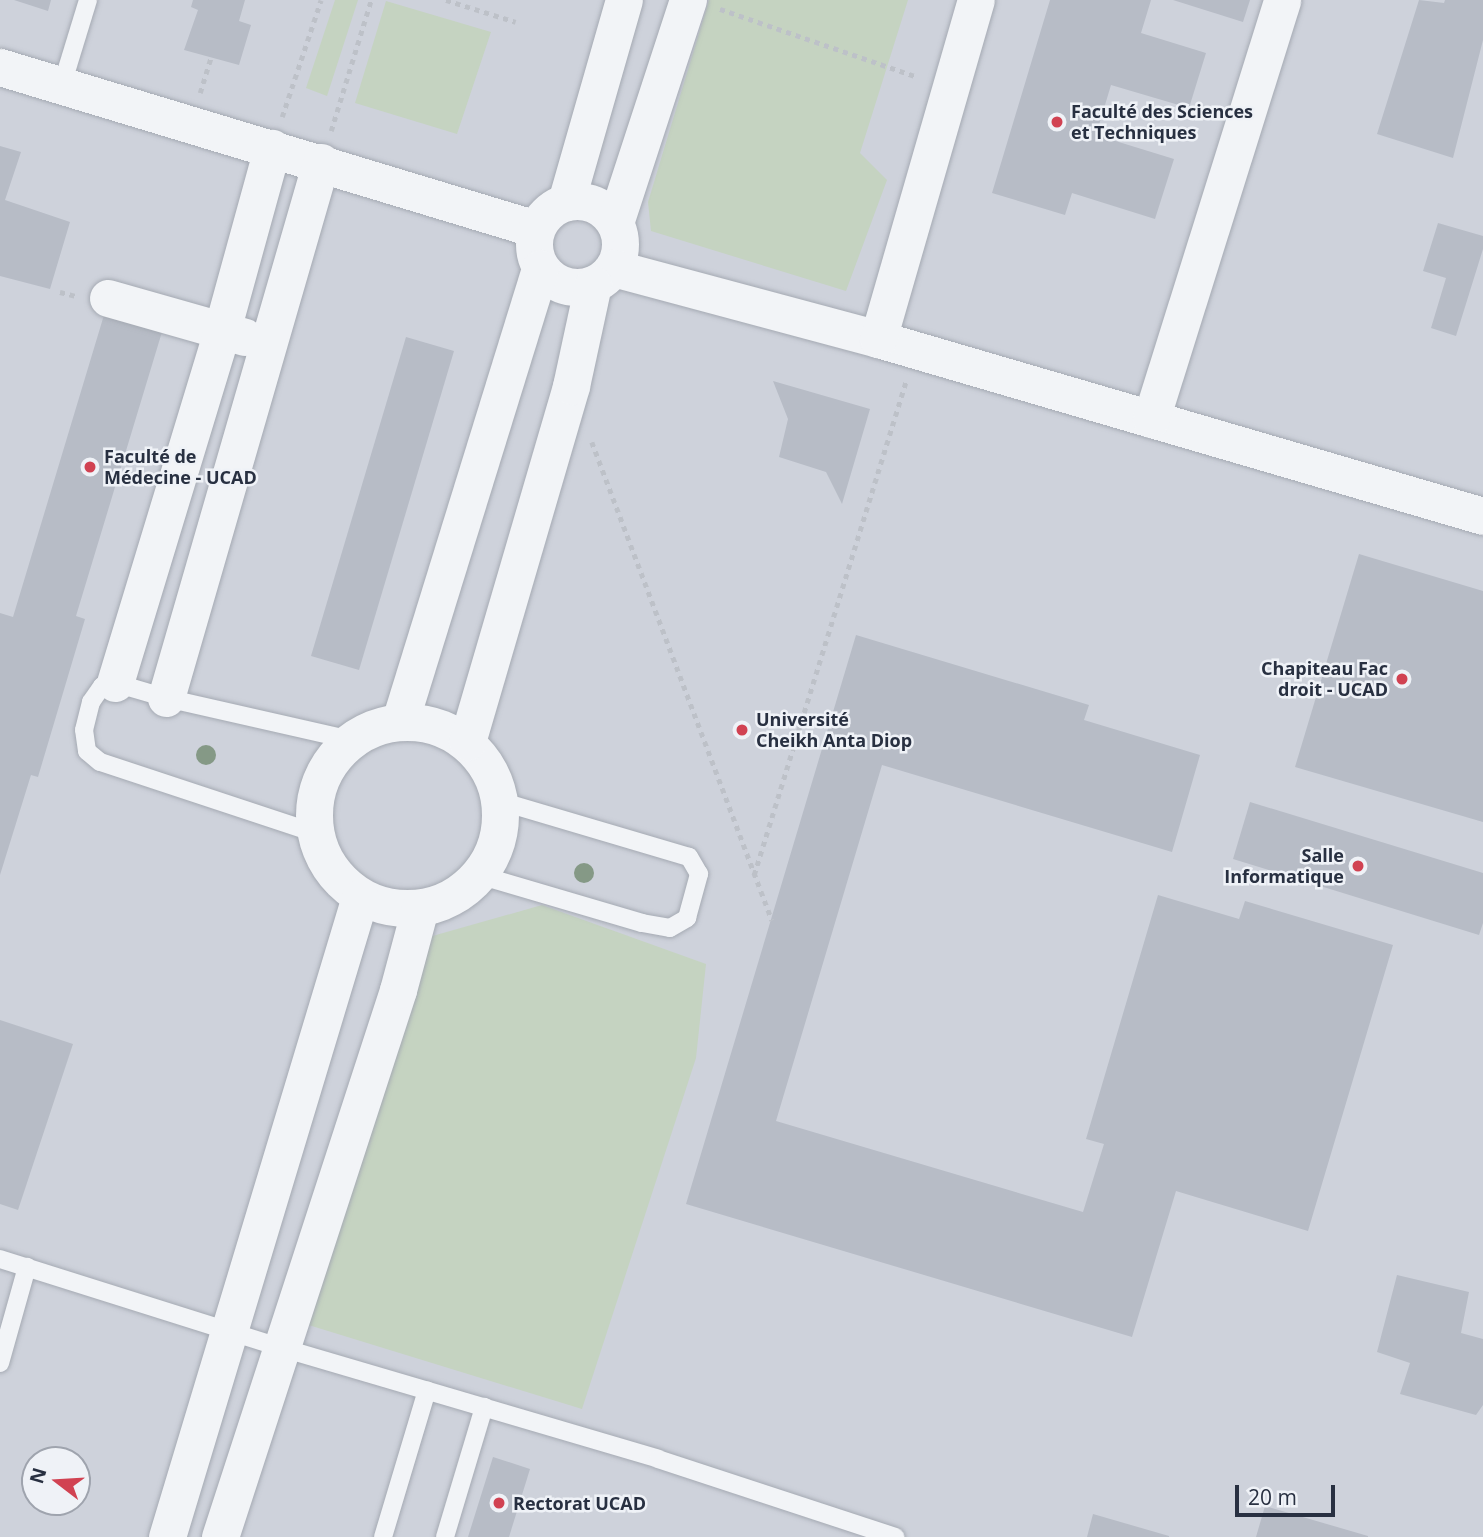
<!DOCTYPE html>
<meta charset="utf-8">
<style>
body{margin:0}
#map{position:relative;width:1483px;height:1537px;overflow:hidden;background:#e0e3e9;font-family:"Open Sans",sans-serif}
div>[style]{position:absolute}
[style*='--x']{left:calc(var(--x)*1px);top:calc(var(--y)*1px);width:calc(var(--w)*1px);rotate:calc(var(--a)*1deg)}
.built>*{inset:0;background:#ced2db}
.green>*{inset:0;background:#c5d3c1}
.building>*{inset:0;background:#b7bcc6}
.path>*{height:4.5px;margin-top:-2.25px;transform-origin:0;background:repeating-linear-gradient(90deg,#bdc1c8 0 5px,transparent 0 10px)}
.roads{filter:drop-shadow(0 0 2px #a5aab3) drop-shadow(0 0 2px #a5aab3)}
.lane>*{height:18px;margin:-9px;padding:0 9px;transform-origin:9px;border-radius:9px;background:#f2f4f7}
.street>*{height:37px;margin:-18.5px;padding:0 18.5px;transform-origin:18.5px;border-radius:18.5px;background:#f2f4f7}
.street>.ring{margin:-18.5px;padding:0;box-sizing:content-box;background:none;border:37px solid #f2f4f7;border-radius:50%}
.trees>*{width:20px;height:20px;margin:-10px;border-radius:50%;background:#859986}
.dots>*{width:19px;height:19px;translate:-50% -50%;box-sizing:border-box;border:4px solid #eff2f7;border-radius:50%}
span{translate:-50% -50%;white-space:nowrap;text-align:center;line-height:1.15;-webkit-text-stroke:5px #eff2f7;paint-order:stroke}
.poi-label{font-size:18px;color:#283041;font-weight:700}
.left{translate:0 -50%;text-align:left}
.right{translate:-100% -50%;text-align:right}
.north{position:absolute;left:21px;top:1446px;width:70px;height:70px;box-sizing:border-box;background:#eff2f7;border:2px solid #9fa4ae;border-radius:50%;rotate:287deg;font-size:19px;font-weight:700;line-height:28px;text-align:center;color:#283041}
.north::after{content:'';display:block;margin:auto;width:24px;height:32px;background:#d14252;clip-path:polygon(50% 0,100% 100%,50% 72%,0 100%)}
.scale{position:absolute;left:1235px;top:1485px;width:100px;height:32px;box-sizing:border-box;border:4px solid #283041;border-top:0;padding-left:9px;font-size:21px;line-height:24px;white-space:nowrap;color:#283041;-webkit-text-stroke:5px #eff2f7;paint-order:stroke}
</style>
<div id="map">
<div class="built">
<i style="clip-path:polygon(evenodd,0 0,1483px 0,1483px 1537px,0 1537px,0 0,35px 1460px,77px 1460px,77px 1502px,35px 1502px,35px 1460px)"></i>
</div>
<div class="green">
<i style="clip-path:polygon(335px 0,358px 0,327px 96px,306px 88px)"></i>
<i style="clip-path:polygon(709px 0,908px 0,860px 153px,887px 180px,846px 291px,651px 231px,648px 202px)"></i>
<i style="clip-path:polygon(386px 1px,491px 32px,457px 134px,355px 103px)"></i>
<i style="clip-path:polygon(542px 905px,706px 964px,696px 1058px,582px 1409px,302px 1323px,429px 937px)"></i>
</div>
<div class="building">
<i style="clip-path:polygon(14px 0,51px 0,48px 11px)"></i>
<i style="clip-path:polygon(193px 0,245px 0,239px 21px,251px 25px,239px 65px,184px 50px,198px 10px,191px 7px)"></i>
<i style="clip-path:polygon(1050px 0,1151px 0,1141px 33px,1206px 53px,1189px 108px,1111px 85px,1096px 135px,1174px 159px,1155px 219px,1072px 193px,1065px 215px,992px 193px)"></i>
<i style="clip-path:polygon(1173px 0,1250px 0,1243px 22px)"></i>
<i style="clip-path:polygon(1419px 0,1444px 3px,1445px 0,1483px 0,1483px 40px,1453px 158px,1377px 134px)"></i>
<i style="clip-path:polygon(0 146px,21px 152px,5px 200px,70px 222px,50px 289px,0 276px)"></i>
<i style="clip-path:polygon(1438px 223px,1483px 236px,1483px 249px,1456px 336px,1431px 328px,1446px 278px,1423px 271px)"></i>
<i style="clip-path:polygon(107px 305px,165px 322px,76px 616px,85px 619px,38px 777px,31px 775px,0 875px,0 613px,13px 617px)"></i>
<i style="clip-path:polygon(406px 337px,454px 351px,359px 670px,311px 656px)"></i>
<i style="clip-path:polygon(773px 381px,870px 409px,842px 504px,826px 472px,779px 457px,788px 419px)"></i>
<i style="clip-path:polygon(1359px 554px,1483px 591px,1483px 822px,1295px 767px)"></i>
<i style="clip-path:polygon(856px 635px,1089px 705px,1084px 720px,1200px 755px,1172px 852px,882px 765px,776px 1121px,1083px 1212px,1104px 1144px,1086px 1139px,1158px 895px,1239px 919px,1245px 901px,1393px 945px,1308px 1231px,1176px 1191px,1132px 1337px,686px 1204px)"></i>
<i style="clip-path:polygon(1250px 802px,1483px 873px,1483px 923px,1479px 935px,1233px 859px)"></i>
<i style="clip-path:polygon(0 1020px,73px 1044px,18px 1210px,0 1204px)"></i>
<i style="clip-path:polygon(1397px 1275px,1469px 1292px,1461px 1333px,1483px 1339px,1483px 1405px,1476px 1415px,1400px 1394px,1410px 1363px,1377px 1352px)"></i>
<i style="clip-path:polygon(493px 1457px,530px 1469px,509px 1537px,468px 1537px)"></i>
<i style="clip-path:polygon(1265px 1506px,1368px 1536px,1368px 1537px,1256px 1537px)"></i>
<i style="clip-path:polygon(1093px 1514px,1169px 1536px,1169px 1537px,1087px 1537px)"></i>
</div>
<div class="path">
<i style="--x:446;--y:0;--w:73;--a:17.4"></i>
<i style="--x:720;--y:9;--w:208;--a:19"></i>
<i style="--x:200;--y:93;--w:38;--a:-73"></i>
<i style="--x:282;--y:117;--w:123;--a:-71.6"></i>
<i style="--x:331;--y:131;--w:137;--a:-73"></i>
<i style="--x:60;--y:292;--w:16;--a:14"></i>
<i style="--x:592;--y:442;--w:511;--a:69.37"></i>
<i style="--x:754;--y:875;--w:517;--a:-72.9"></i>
</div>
<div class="roads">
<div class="lane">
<i style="--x:62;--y:85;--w:89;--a:-73"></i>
<i style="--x:315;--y:833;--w:226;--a:-161.7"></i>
<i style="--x:100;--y:762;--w:17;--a:-140"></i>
<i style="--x:87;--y:751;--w:21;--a:-98"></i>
<i style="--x:84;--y:730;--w:29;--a:-76"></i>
<i style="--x:91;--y:702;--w:19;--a:-55"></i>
<i style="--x:102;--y:686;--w:13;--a:-13"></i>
<i style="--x:115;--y:683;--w:53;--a:16.4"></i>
<i style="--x:166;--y:698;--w:190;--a:12.8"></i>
<i style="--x:479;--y:875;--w:170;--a:16.4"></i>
<i style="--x:642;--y:923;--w:28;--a:10"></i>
<i style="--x:670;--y:928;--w:20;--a:-30"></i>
<i style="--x:687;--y:918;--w:46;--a:-74.7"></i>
<i style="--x:699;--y:874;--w:20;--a:-120"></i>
<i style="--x:689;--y:857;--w:197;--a:-163.5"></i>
<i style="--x:0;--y:1259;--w:296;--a:17.5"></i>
<i style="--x:282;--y:1348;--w:392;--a:16.4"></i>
<i style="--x:658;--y:1459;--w:250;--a:18.2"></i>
<i style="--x:0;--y:1363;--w:100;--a:-74.3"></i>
<i style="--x:383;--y:1537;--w:153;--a:-73.3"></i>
<i style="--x:445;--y:1537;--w:136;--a:-73.3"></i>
</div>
<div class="street">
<i style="--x:0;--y:67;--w:560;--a:16.82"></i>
<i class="ring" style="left:534px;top:201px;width:49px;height:49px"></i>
<i style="--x:566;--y:202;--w:210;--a:-74"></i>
<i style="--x:615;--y:223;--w:235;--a:-71.9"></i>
<i style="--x:613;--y:268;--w:274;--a:15"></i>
<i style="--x:878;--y:339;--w:630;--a:16.31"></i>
<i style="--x:108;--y:298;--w:142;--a:15.9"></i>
<i style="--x:878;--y:339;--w:353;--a:-73.9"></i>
<i style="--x:1151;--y:419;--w:439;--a:-72.6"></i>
<i style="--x:115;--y:683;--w:369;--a:-73.1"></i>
<i style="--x:222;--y:330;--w:189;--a:-74.6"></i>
<i style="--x:166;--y:698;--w:558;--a:-73.87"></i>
<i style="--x:400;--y:721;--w:474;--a:-72.8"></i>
<i class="ring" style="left:314px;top:722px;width:149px;height:149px"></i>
<i style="--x:467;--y:742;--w:371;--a:-73.7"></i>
<i style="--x:571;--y:386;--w:104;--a:-77.8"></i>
<i style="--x:167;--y:1537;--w:668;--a:-73.22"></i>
<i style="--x:220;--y:1537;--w:575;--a:-71.97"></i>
<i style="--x:398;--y:990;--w:85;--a:-75"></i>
</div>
</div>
<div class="trees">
<i style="left:206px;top:755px"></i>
<i style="left:584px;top:873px"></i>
</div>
<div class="dots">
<i style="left:1057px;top:122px;background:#d14252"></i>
<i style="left:90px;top:467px;background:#d14252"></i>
<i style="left:1402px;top:679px;background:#d14252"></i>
<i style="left:742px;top:730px;background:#d14252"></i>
<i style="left:1358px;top:866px;background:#d14252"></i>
<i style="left:499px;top:1503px;background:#d14252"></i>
</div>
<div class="poi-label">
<span class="left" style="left:1071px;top:122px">Faculté des Sciences<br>et Techniques</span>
<span class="left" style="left:104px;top:467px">Faculté de<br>Médecine - UCAD</span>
<span class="right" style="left:1388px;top:679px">Chapiteau Fac<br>droit - UCAD</span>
<span class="left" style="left:756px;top:730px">Université<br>Cheikh Anta Diop</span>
<span class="right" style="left:1344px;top:866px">Salle<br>Informatique</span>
<span class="left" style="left:513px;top:1503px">Rectorat UCAD</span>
</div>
<div class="north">N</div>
<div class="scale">20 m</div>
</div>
